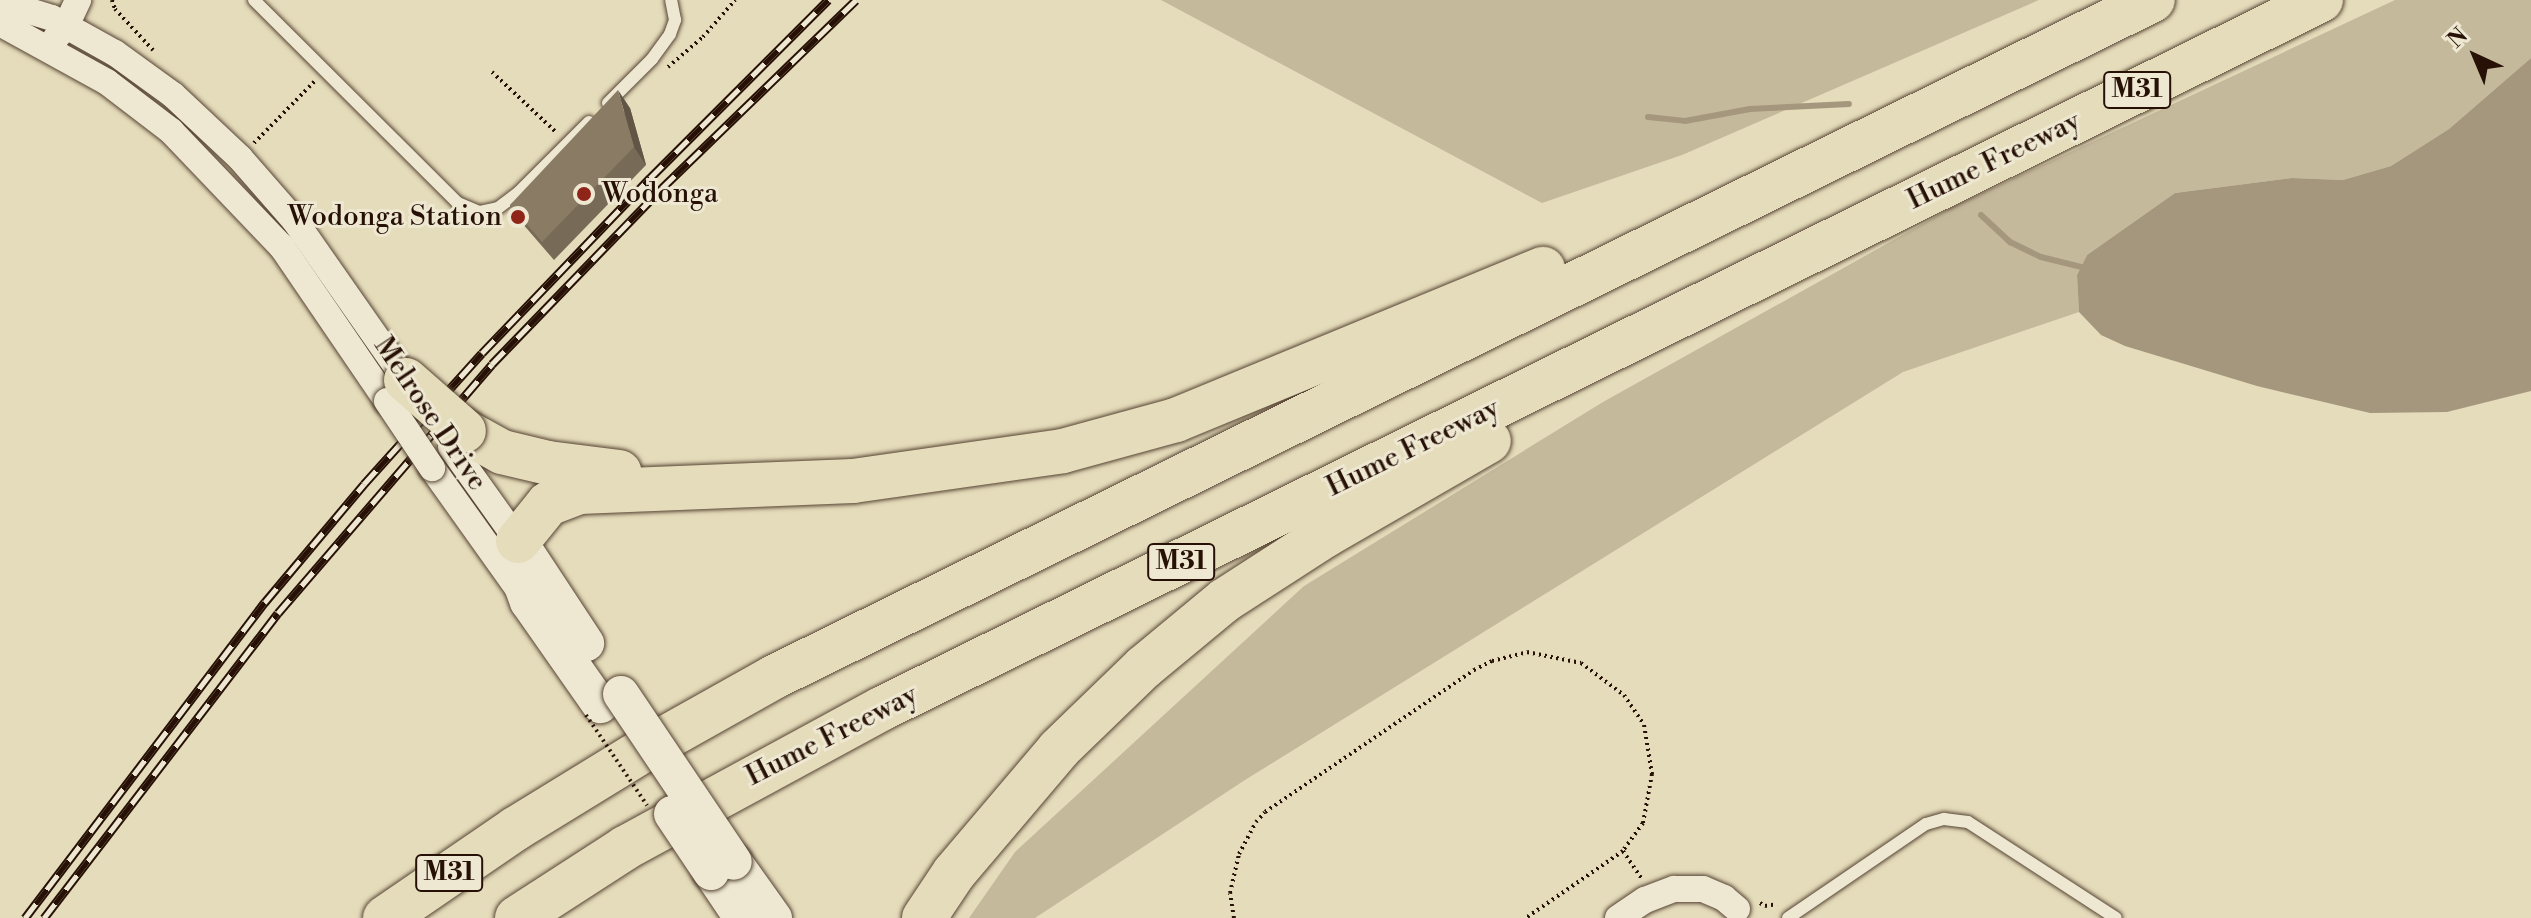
<!DOCTYPE html>
<style>
body{margin:0}
#map{position:relative;width:2531px;height:918px;overflow:hidden;background:#e5dcbb;font-family:"Libre Bodoni",serif}
div>[style]{position:absolute}
[style*='--x']{left:calc(var(--x)*1px);top:calc(var(--y)*1px);width:calc(var(--w)*1px);rotate:calc(var(--a)*1deg)}
.green>*{inset:0;background:#c5b99c}
.water>*{inset:0;background:#a4977d}
.stream>*{height:6px;margin:-3px;padding:0 3px;transform-origin:3px;border-radius:3px;background:#a4977d}
.path>*{height:4px;margin-top:-2px;transform-origin:0;background:repeating-linear-gradient(90deg,#271106 0 2px,transparent 0 6px)}
.roads{filter:drop-shadow(0 0 2px #564433) drop-shadow(0 0 2px #564433)}
.service>*{height:12px;margin:-6px;padding:0 6px;transform-origin:6px;border-radius:6px;background:#eee8d3}
.minor>*{height:26px;margin:-13px;padding:0 13px;transform-origin:13px;border-radius:13px;background:#eee8d3}
.secondary>*{height:36px;margin:-18px;padding:0 18px;transform-origin:18px;border-radius:18px;background:#eee8d3}
.motorway>*{height:44px;margin:-22px;padding:0 22px;transform-origin:22px;border-radius:22px;background:#e5dcbb}
.rail>*{height:9px;margin-top:-4.5px;transform-origin:0;background:repeating-linear-gradient(90deg,#eee8d3 0 18px,#271106 0 36px);box-sizing:border-box;border-block:2px solid #271106}
.path-bridge>*{height:4px;margin-top:-2px;transform-origin:0;background:repeating-linear-gradient(90deg,#271106 0 2px,transparent 0 6px)}
.bridges{filter:drop-shadow(0 0 2px #564433) drop-shadow(0 0 2px #564433)}
.minor-bridge>*{height:26px;margin:-13px;padding:0 13px;transform-origin:13px;border-radius:13px;background:#eee8d3}
.secondary-bridge>*{height:36px;margin:-18px;padding:0 18px;transform-origin:18px;border-radius:18px;background:#eee8d3}
.motorway-bridge>*{height:44px;margin:-22px;padding:0 22px;transform-origin:22px;border-radius:22px;background:#e5dcbb}
.wall>*{inset:0;background:#776a56}
.shaded-wall>*{inset:0;background:#615646}
.building>*{inset:0;background:#8a7b64}
.dots>*{width:22px;height:22px;translate:-50% -50%;box-sizing:border-box;border:4px solid #eee8d3;border-radius:50%}
span{translate:-50% -50%;white-space:nowrap;text-align:center;line-height:1.15;-webkit-text-stroke:6px #eee8d3;paint-order:stroke}
.shield-label span{padding:2px 6px;background:#eee8d3;border:2px solid;border-radius:6px;-webkit-text-stroke-width:0}
.shield-label{font-size:26px;color:#271106;font-weight:700}
.street-label{font-size:28px;color:#271106}
.poi-label{font-size:28px;color:#271106}
.left{translate:0 -50%;text-align:left}
.right{translate:-100% -50%;text-align:right}
.north{position:absolute;left:2435px;top:16px;width:80px;height:80px;-webkit-text-stroke:6px #eee8d3;paint-order:stroke;rotate:316deg;font-size:22px;font-weight:700;line-height:32px;text-align:center;color:#271106}
.north::after{content:'';display:block;margin:auto;width:28px;height:36px;background:#271106;clip-path:polygon(50% 0,100% 100%,50% 72%,0 100%)}
</style>
<div id="map">
<div class="green">
<i style="clip-path:polygon(1161px 0,2039px 0,1682px 155px,1542px 203px)"></i>
<i style="clip-path:polygon(2395px 0,2531px 0,2531px 58px,2449px 129px,2391px 166px,2343px 180px,2292px 178px,2175px 193px,2087px 255px,2077px 275px,2079px 312px,1903px 372px,1245px 780px,1035px 918px,969px 918px,1015px 852px,1304px 586px,1603px 402px,1951px 208px)"></i>
</div>
<div class="water">
<i style="clip-path:polygon(2531px 58px,2531px 391px,2447px 412px,2370px 413px,2257px 386px,2125px 346px,2101px 335px,2079px 312px,2077px 275px,2087px 255px,2175px 193px,2292px 178px,2343px 180px,2391px 166px,2449px 129px)"></i>
</div>
<div class="stream">
<i style="--x:1648;--y:117;--w:37;--a:6"></i>
<i style="--x:1685;--y:121;--w:66;--a:-10.5"></i>
<i style="--x:1750;--y:109;--w:99;--a:-2.9"></i>
<i style="--x:1981;--y:215;--w:40;--a:43"></i>
<i style="--x:2010;--y:242;--w:34;--a:26"></i>
<i style="--x:2041;--y:257;--w:41;--a:14"></i>
</div>
<div class="path">
<i style="--x:112;--y:0;--w:9;--a:72"></i>
<i style="--x:115;--y:9;--w:56;--a:47.2"></i>
<i style="--x:668;--y:67;--w:46;--a:-40.6"></i>
<i style="--x:703;--y:37;--w:49;--a:-49.1"></i>
<i style="--x:492;--y:72;--w:89;--a:43.2"></i>
<i style="--x:254;--y:143;--w:87;--a:-45.5"></i>
<i style="--x:1623;--y:851;--w:34;--a:56"></i>
<i style="--x:1760;--y:903;--w:6;--a:31"></i>
<i style="--x:1765;--y:906;--w:12;--a:-9"></i>
<i style="--x:1234;--y:918;--w:25;--a:-99"></i>
<i style="--x:1230;--y:893;--w:40;--a:-77"></i>
<i style="--x:1239;--y:854;--w:36;--a:-62"></i>
<i style="--x:1256;--y:822;--w:13;--a:-48"></i>
<i style="--x:1265;--y:812;--w:253;--a:-34.2"></i>
<i style="--x:1474;--y:670;--w:20;--a:-27"></i>
<i style="--x:1492;--y:661;--w:36;--a:-14"></i>
<i style="--x:1527;--y:652;--w:55;--a:11.5"></i>
<i style="--x:1581;--y:663;--w:54;--a:36.7"></i>
<i style="--x:1624;--y:695;--w:36;--a:56"></i>
<i style="--x:1644;--y:725;--w:50;--a:80.7"></i>
<i style="--x:1652;--y:774;--w:50;--a:100.4"></i>
<i style="--x:1643;--y:823;--w:34;--a:126"></i>
<i style="--x:1623;--y:851;--w:118;--a:145.4"></i>
</div>
<div class="roads">
<div class="service">
<i style="--x:254;--y:0;--w:288;--a:44.9"></i>
<i style="--x:458;--y:203;--w:23;--a:23"></i>
<i style="--x:479;--y:212;--w:19;--a:-12"></i>
<i style="--x:498;--y:208;--w:26;--a:-37"></i>
<i style="--x:519;--y:192;--w:99;--a:-45"></i>
<i style="--x:608;--y:103;--w:62;--a:-45"></i>
<i style="--x:652;--y:59;--w:31;--a:-54"></i>
<i style="--x:670;--y:34;--w:15;--a:-70"></i>
<i style="--x:675;--y:20;--w:20;--a:-101"></i>
<i style="--x:1788;--y:918;--w:167;--a:-34.3"></i>
<i style="--x:1926;--y:824;--w:19;--a:-16"></i>
<i style="--x:1944;--y:819;--w:24;--a:7"></i>
<i style="--x:1968;--y:822;--w:176;--a:33"></i>
</div>
<div class="minor">
<i style="--x:0;--y:2;--w:54;--a:17.1"></i>
<i style="--x:52;--y:18;--w:72;--a:29.1"></i>
<i style="--x:115;--y:53;--w:72;--a:35.9"></i>
<i style="--x:173;--y:95;--w:92;--a:43.2"></i>
<i style="--x:240;--y:158;--w:84;--a:48.9"></i>
<i style="--x:295;--y:221;--w:194;--a:55.1"></i>
<i style="--x:0;--y:23;--w:122;--a:28.9"></i>
<i style="--x:107;--y:82;--w:81;--a:37.4"></i>
<i style="--x:171;--y:131;--w:161;--a:46.3"></i>
<i style="--x:282;--y:247;--w:186;--a:55.7"></i>
<i style="--x:55;--y:39;--w:17;--a:-50"></i>
<i style="--x:66;--y:26;--w:29;--a:-65"></i>
<i style="--x:451;--y:447;--w:115;--a:54.5"></i>
<i style="--x:432;--y:468;--w:150;--a:54.5"></i>
<i style="--x:1618;--y:918;--w:32;--a:-34"></i>
<i style="--x:1645;--y:900;--w:31;--a:-21"></i>
<i style="--x:1674;--y:889;--w:29;--a:0"></i>
<i style="--x:1703;--y:889;--w:23;--a:23"></i>
<i style="--x:1724;--y:898;--w:17;--a:40"></i>
</div>
<div class="secondary">
<i style="--x:518;--y:541;--w:31;--a:92"></i>
<i style="--x:517;--y:572;--w:32;--a:70"></i>
<i style="--x:528;--y:602;--w:126;--a:55"></i>
<i style="--x:524;--y:549;--w:113;--a:56.6"></i>
<i style="--x:734;--y:862;--w:69;--a:54.5"></i>
<i style="--x:711;--y:872;--w:55;--a:56"></i>
</div>
<div class="motorway">
<i style="--x:464;--y:431;--w:43;--a:28.9"></i>
<i style="--x:502;--y:452;--w:47;--a:13.4"></i>
<i style="--x:548;--y:463;--w:72;--a:7.2"></i>
<i style="--x:518;--y:541;--w:48;--a:-51"></i>
<i style="--x:548;--y:504;--w:33;--a:-21"></i>
<i style="--x:579;--y:492;--w:274;--a:-2.3"></i>
<i style="--x:853;--y:481;--w:212;--a:-8.1"></i>
<i style="--x:1063;--y:451;--w:117;--a:-15.3"></i>
<i style="--x:1176;--y:420;--w:397;--a:-22.4"></i>
<i style="--x:385;--y:918;--w:158;--a:-34.4"></i>
<i style="--x:515;--y:829;--w:151;--a:-31.5"></i>
<i style="--x:644;--y:750;--w:149;--a:-29.3"></i>
<i style="--x:774;--y:677;--w:1536;--a:-26.15"></i>
<i style="--x:517;--y:918;--w:129;--a:-32.9"></i>
<i style="--x:625;--y:848;--w:291;--a:-28.5"></i>
<i style="--x:881;--y:709;--w:1605;--a:-26.21"></i>
<i style="--x:924;--y:918;--w:54;--a:-56.3"></i>
<i style="--x:954;--y:873;--w:162;--a:-49.7"></i>
<i style="--x:1059;--y:749;--w:118;--a:-44"></i>
<i style="--x:1144;--y:667;--w:105;--a:-39.6"></i>
<i style="--x:1225;--y:600;--w:120;--a:-32.8"></i>
<i style="--x:1326;--y:535;--w:188;--a:-30"></i>
</div>
</div>
<div class="rail">
<i style="--x:25;--y:918;--w:397;--a:-52.8"></i>
<i style="--x:265;--y:602;--w:154;--a:-50"></i>
<i style="--x:364;--y:484;--w:176;--a:-48"></i>
<i style="--x:482;--y:353;--w:243;--a:-46.2"></i>
<i style="--x:650;--y:178;--w:252;--a:-45"></i>
<i style="--x:44;--y:918;--w:384;--a:-52.5"></i>
<i style="--x:278;--y:613;--w:328;--a:-49.3"></i>
<i style="--x:492;--y:364;--w:245;--a:-46"></i>
<i style="--x:662;--y:188;--w:270;--a:-44.1"></i>
</div>
<div class="path-bridge">
<i style="--x:586;--y:715;--w:109;--a:55.9"></i>
</div>
<div class="bridges">
<div class="minor-bridge">
<i style="--x:387;--y:401;--w:81;--a:56.1"></i>
</div>
<div class="secondary-bridge">
<i style="--x:621;--y:694;--w:202;--a:56.1"></i>
<i style="--x:672;--y:814;--w:70;--a:56.1"></i>
</div>
<div class="motorway-bridge">
<i style="--x:406;--y:380;--w:77;--a:41.3"></i>
</div>
</div>
<div class="wall">
<i style="clip-path:polygon(630px 108px,646px 165px,554px 260px,522px 223px,510px 205px)"></i>
</div>
<div class="shaded-wall">
<i style="clip-path:polygon(618px 90px,630px 108px,646px 165px,634px 147px)"></i>
</div>
<div class="building">
<i style="clip-path:polygon(618px 90px,634px 147px,542px 242px,510px 205px)"></i>
</div>
<div class="dots">
<i style="left:584px;top:194px;background:#8f2418"></i>
<i style="left:518px;top:217px;background:#8f2418"></i>
</div>
<div class="shield-label">
<span style="left:2137px;top:90px">M31</span>
<span style="left:1181px;top:562px">M31</span>
<span style="left:449px;top:873px">M31</span>
</div>
<div class="street-label">
<span style="left:1994px;top:161px;rotate:-26deg">Hume Freeway</span>
<span style="left:430px;top:414px;rotate:56deg">Melrose Drive</span>
<span style="left:1413px;top:448px;rotate:-26deg">Hume Freeway</span>
<span style="left:832px;top:736px;rotate:-27deg">Hume Freeway</span>
</div>
<div class="poi-label">
<span class="left" style="left:602px;top:194px">Wodonga</span>
<span class="right" style="left:502px;top:217px">Wodonga Station</span>
</div>
<div class="north">N</div>
</div>
